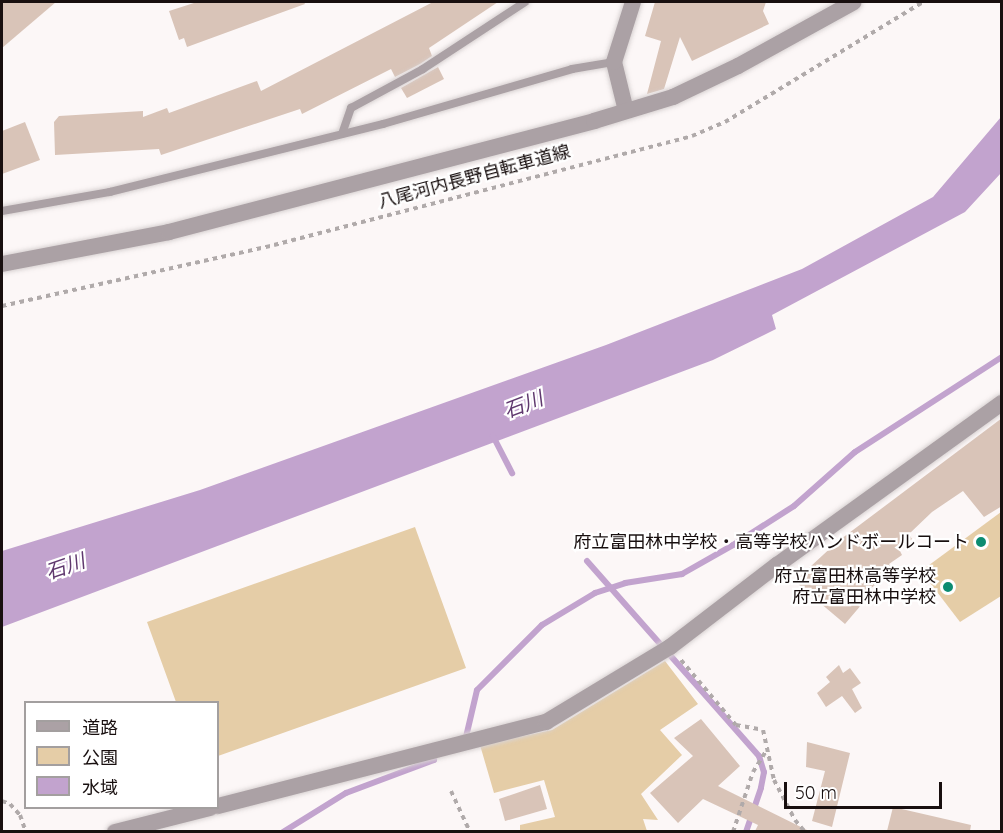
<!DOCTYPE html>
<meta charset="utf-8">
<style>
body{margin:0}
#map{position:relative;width:1003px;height:833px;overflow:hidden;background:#fcf7f7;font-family:Quicksand,"Noto Sans JP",sans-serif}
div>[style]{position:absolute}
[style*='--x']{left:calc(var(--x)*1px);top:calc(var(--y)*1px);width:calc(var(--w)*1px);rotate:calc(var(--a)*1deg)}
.green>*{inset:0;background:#e5cda7}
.water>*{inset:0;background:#c2a3ce}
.stream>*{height:6px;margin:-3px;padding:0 3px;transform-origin:3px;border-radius:3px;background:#c2a3ce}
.building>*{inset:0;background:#d9c4b8}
.path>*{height:4px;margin-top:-2px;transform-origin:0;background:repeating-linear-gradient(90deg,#b0aaaa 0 4.5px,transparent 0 9px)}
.roads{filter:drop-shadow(0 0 2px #d8d2d2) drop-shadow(0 0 2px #d8d2d2)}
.service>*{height:8px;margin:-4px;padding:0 4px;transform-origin:4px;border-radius:4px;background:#aba1a5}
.minor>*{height:16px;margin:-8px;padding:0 8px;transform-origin:8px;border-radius:8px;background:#aba1a5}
.tertiary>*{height:16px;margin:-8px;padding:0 8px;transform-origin:8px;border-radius:8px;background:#aba1a5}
.dots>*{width:16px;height:16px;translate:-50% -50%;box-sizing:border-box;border:3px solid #fff;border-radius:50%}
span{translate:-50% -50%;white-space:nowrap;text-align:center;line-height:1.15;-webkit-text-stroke:4.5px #fff;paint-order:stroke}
.street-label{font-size:18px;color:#180f0f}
.poi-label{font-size:18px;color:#180f0f}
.right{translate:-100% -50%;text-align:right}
.water-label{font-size:20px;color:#5f386e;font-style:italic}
.frame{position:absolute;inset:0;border:3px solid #180f0f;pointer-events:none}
.legend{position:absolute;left:24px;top:701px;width:195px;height:108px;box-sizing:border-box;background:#fff;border:2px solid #a39f9f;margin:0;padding:8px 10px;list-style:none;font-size:18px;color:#180f0f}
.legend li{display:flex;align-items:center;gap:12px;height:30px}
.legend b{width:30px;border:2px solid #a39f9f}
.scale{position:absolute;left:784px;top:782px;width:158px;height:27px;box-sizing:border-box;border:3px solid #180f0f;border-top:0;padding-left:8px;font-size:18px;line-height:21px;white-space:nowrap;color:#180f0f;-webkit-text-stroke:4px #fff;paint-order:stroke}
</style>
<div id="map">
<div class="green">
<i style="clip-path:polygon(1001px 512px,1001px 596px,960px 622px,921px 571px)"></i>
<i style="clip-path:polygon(415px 527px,466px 668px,218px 756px,218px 702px,176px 702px,147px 622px)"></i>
<i style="clip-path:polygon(665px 661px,698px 704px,660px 730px,682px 755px,641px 794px,658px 820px,643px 819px,647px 831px,520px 831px,520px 825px,555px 817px,544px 780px,494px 793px,480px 745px,552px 730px)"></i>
</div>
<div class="water">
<i style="clip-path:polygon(1001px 117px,1001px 173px,965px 212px,772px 315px,776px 329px,713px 360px,2px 627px,2px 551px,200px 490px,606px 345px,802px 269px,933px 197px)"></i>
</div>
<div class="stream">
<i style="--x:493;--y:436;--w:42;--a:62.8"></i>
<i style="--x:587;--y:561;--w:260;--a:48.6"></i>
<i style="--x:759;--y:756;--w:17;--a:73"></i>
<i style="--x:764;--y:772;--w:16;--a:101"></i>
<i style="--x:761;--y:788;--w:46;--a:108.8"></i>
<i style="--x:462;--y:738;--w:4;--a:-14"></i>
<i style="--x:466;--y:737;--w:48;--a:-76.8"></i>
<i style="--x:477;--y:690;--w:92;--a:-45"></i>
<i style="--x:542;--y:625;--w:62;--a:-31.1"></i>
<i style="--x:595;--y:593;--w:32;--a:-18"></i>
<i style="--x:625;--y:583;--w:58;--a:-9"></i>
<i style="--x:682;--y:574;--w:59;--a:-29.6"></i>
<i style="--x:733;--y:545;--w:72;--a:-32.6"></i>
<i style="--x:794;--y:506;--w:81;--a:-41.5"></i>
<i style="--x:855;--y:452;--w:175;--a:-32.9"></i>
<i style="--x:283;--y:832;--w:74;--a:-31.8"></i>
<i style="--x:346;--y:793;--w:94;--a:-20.6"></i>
<i style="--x:434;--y:760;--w:8;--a:-83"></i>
</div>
<div class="building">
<i style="clip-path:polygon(2px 2px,56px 2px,2px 48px)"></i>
<i style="clip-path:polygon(197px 2px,304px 2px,305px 4px,187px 47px,184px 38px,179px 40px,169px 11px)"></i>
<i style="clip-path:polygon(433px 2px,498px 2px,429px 48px,432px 56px,420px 64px,395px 77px,391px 69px,302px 114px,300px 109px,161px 155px,159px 149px,55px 155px,54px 122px,59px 116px,143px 111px,143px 117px,167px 108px,169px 113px,257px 81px,261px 91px)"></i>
<i style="clip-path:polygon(655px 2px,766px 2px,763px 11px,769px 24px,692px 61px,680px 37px,664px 89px,647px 94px,661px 41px,645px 36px)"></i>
<i style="clip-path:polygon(438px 67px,444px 79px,407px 98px,401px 88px)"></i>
<i style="clip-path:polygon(25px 122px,40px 160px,2px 174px,2px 131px)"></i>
<i style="clip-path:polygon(1002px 418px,1002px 506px,984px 517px,963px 491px,932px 512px,909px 534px,912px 539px,899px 549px,902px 555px,889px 564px,892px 570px,885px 579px,857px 597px,862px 604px,845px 624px,800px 586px,796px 580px,837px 542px)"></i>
<i style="clip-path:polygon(839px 665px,843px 673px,850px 668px,861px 683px,852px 689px,862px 708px,855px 713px,842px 696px,826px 707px,817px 693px,830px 682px,826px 677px)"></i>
<i style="clip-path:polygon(701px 719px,740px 766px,718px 786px,809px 831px,755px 831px,758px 825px,703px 799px,678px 823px,650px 793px,693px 756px,674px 738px)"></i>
<i style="clip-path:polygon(807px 742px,850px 753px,832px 827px,812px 821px,825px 771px,806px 767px)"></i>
<i style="clip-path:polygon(540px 785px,547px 809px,505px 821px,499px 799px)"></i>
<i style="clip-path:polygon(893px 807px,971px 825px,970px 831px,887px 831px)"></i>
</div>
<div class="path">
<i style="--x:2;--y:306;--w:279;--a:-12.6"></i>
<i style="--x:274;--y:245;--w:432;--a:-14.6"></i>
<i style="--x:692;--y:136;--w:36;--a:-23"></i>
<i style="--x:725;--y:122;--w:232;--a:-31.2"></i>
<i style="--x:681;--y:660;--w:85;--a:49.8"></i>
<i style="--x:736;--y:725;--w:27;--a:10"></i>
<i style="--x:763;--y:730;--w:51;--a:77.6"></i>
<i style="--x:774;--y:780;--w:45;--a:62.3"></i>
<i style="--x:795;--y:820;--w:16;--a:50"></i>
<i style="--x:451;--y:791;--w:45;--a:65.1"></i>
<i style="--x:2;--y:801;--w:9;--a:21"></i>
<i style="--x:10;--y:804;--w:15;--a:48"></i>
<i style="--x:20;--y:815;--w:18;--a:71"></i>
<i style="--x:733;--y:832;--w:63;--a:-71.6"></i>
<i style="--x:753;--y:772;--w:26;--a:-58"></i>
</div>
<div class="roads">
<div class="service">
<i style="--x:342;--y:134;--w:28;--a:-71"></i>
<i style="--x:351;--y:108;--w:82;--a:-28.4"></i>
<i style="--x:423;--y:69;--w:122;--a:-33.3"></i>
<i style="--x:2;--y:211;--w:110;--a:-10"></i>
<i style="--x:110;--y:192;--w:281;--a:-14"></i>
<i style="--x:383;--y:124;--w:197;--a:-16.2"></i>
<i style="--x:572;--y:69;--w:43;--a:-9.5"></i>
</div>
<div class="minor">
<i style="--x:614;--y:62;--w:50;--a:76.2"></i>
<i style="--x:2;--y:264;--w:170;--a:-10.8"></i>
<i style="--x:169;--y:232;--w:439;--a:-14.6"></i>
<i style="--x:594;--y:121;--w:83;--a:-16.9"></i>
<i style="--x:673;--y:97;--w:72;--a:-25.5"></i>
<i style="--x:738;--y:66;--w:132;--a:-28.9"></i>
<i style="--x:218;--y:806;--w:339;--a:-14.4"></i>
<i style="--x:546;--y:722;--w:145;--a:-31.2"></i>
<i style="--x:670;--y:647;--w:135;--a:-37.5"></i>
<i style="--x:777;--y:565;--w:277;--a:-35.8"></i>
<i style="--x:115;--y:832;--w:98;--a:-14.2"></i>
</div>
<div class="tertiary">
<i style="--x:614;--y:62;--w:63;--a:-72.4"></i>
</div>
</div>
<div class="dots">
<i style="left:981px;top:542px;background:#0c8c71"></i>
<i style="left:948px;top:587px;background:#0c8c71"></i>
</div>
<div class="street-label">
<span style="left:474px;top:177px;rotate:-15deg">八尾河内長野自転車道線</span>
</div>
<div class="poi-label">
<span class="right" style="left:969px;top:542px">府立富田林中学校・高等学校ハンドボールコート</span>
<span class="right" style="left:936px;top:587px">府立富田林高等学校<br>府立富田林中学校</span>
</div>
<div class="water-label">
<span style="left:523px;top:404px;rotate:-21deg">石川</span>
<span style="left:65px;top:566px;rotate:-19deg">石川</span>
</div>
<div class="frame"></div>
<ul class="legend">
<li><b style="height:8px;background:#aba1a5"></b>道路</li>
<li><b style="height:16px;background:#e5cda7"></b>公園</li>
<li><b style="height:16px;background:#c2a3ce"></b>水域</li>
</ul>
<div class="scale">50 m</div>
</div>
